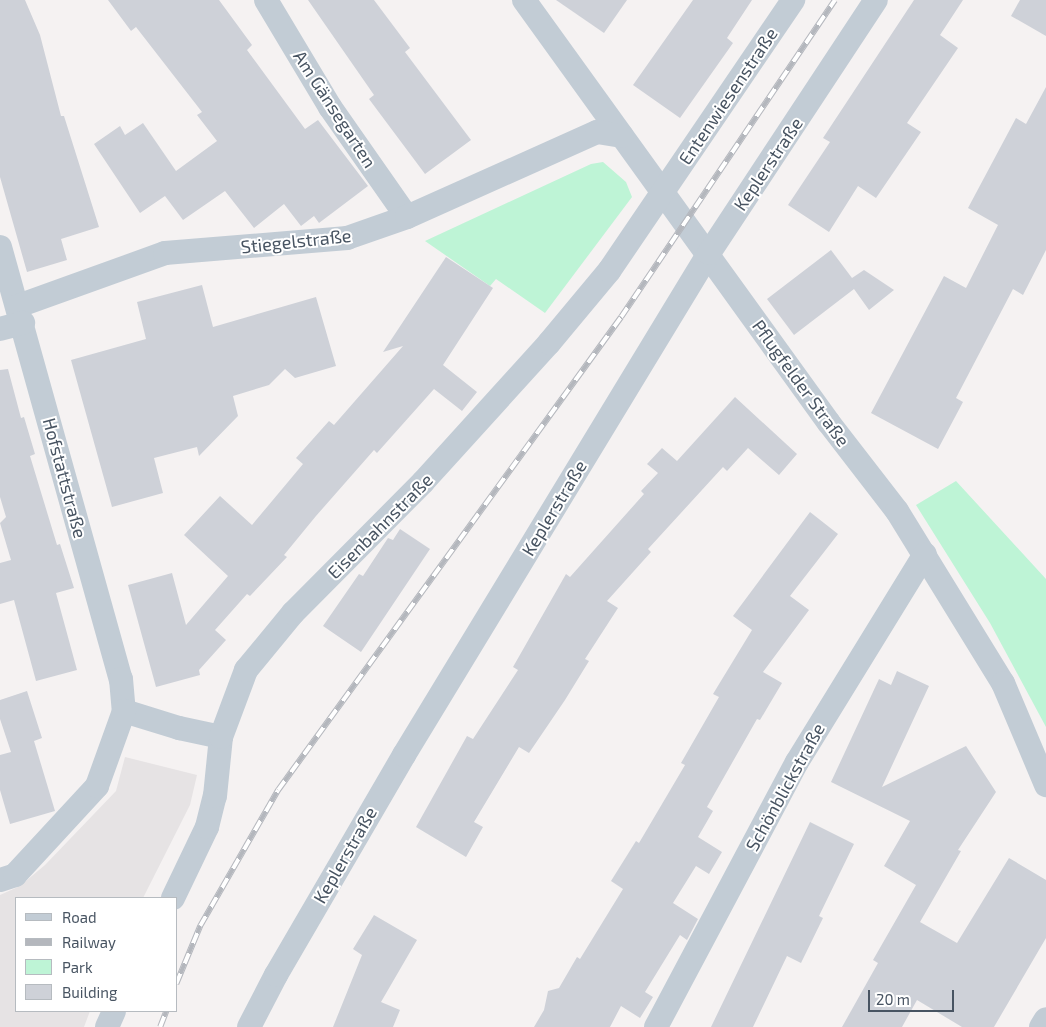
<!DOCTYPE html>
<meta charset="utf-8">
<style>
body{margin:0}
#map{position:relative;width:1046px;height:1027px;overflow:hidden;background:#f5f2f2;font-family:"Exo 2",sans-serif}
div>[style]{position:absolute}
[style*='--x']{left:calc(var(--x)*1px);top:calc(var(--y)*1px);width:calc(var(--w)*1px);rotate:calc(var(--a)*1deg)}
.education>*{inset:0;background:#e6e3e4}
.green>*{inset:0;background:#bef4d6}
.building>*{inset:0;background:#ced1d8}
.minor>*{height:24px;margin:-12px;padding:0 12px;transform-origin:12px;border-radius:12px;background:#c2ccd5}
.rail>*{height:5.5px;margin-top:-2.75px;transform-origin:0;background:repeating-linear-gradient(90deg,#fff 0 11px,#b4b7bd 0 22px);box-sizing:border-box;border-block:1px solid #b4b7bd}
span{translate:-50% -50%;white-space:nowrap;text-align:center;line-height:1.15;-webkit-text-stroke:4px #fff;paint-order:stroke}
.street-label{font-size:18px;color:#485462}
.legend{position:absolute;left:15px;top:897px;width:162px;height:115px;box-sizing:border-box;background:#fff;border:1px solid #b6bbc0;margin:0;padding:6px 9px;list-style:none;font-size:15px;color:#485462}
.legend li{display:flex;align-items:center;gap:10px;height:25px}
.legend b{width:25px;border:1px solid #b6bbc0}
.scale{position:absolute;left:868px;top:990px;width:86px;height:22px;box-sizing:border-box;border:2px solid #485462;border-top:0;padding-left:6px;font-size:15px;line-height:18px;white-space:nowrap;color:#485462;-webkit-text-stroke:4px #fff;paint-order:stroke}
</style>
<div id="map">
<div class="education">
<i style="clip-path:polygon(125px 757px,197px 775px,190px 805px,143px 898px,16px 898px,16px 1011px,90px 1011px,84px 1027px,0 1027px,0 895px,20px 886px,45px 865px,116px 791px)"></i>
</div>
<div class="green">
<i style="clip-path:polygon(603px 162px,626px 182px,632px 197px,545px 313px,496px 279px,490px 286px,425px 241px,591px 164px)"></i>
<i style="clip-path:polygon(956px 481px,1046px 579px,1046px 727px,990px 623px,916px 505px)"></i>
</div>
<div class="building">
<i style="clip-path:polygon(0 0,25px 0,40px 35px,61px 116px,64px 116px,99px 227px,61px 239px,67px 260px,27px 272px,0 177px)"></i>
<i style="clip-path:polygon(108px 0,219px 0,252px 45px,247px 50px,305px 129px,318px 120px,368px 186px,319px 223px,314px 216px,301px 226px,284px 204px,254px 228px,225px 191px,183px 220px,165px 196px,140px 213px,94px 144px,120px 126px,125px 135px,143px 123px,176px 171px,217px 141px,197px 115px,202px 112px,136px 27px,131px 31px)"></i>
<i style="clip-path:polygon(308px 0,374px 0,410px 48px,405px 52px,471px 140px,425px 174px,369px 99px,374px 95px)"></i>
<i style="clip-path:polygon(556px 0,627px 0,604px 33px)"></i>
<i style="clip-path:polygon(693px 0,752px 0,727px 38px,733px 43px,680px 118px,633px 85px)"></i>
<i style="clip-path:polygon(914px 0,963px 0,940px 35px,958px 48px,907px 123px,921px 132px,876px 198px,858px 186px,829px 232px,788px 205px,830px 142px,823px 138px)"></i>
<i style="clip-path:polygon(1020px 0,1046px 0,1046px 36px,1011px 16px)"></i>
<i style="clip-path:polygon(1046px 87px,1046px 250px,1023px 295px,1013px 289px,956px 398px,963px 402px,938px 449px,871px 413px,944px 276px,966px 288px,998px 225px,968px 208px,1016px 118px,1026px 124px)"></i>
<i style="clip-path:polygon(831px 250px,852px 278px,864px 270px,894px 290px,869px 310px,854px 289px,794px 335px,767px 299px)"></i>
<i style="clip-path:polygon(446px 257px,493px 288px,443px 365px,477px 392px,462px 411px,434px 389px,377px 453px,374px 450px,316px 516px,284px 555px,287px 557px,250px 596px,247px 594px,215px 630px,226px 640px,199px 670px,200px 675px,156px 687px,128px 585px,172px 573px,186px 625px,228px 576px,184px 535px,220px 496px,252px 525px,303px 464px,296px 458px,329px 421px,334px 425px,403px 346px,383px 352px)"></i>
<i style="clip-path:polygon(202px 285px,213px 327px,316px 297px,336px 366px,295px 378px,285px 369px,269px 385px,233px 396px,238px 416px,199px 456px,197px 447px,154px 458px,163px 493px,112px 507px,71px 360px,146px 339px,137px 302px)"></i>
<i style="clip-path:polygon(8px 369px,21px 418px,24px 417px,35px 454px,30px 456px,57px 545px,60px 544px,74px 588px,56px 593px,77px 670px,36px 681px,14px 600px,0 604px,0 563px,11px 560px,0 523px,6px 517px,0 497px,0 370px)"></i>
<i style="clip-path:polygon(735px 397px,797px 454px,779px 475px,748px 448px,727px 471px,723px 467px,648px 549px,651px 552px,607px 601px,618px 608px,585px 659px,589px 661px,565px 700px,529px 753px,519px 747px,474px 822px,483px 827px,466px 857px,416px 827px,467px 736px,473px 739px,518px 670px,513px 667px,566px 574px,570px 577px,644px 494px,641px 491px,658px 473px,647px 464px,662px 448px,677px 461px)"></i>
<i style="clip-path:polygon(810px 512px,838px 534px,790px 596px,809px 610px,763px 672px,782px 683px,760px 720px,757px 719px,707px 807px,713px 811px,698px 837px,722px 852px,709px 874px,696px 866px,673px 903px,698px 919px,687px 940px,680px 935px,645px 992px,653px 997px,640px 1018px,621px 1006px,610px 1027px,534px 1027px,544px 1010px,548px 991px,559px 988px,577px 957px,580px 959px,623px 889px,611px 881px,636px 841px,639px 843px,685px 765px,681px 763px,719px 697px,713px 694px,752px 630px,733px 616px)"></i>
<i style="clip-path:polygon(400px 529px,430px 549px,361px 652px,323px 626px,359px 574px,363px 576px,388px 538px,393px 540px)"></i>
<i style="clip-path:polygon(897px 671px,929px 686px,882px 787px,966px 746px,996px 792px,958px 850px,961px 851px,920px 922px,957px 943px,1009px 858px,1046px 880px,1046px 938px,994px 1027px,962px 1027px,917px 1000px,902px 1027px,842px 1027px,878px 963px,873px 960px,916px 885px,884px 866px,910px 821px,831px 782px,879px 679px,891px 685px)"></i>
<i style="clip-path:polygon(27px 691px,42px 738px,34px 741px,55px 811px,10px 824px,0 790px,0 755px,11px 752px,0 719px,0 700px)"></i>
<i style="clip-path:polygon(810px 822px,854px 844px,819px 916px,823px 918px,801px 963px,787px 956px,753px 1027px,711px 1027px)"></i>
<i style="clip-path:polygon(374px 915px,417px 940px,381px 1002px,400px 1010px,393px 1027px,333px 1027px,362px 955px,353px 949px)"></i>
</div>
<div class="minor">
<i style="--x:266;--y:0;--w:125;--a:59.1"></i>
<i style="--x:330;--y:107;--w:134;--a:55"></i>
<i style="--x:524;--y:0;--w:521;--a:54.21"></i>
<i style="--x:829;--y:423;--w:111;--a:52.3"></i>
<i style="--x:897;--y:511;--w:202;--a:58.4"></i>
<i style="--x:1003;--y:683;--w:111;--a:67.1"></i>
<i style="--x:0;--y:247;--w:449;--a:74.4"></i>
<i style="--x:121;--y:679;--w:32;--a:85"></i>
<i style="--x:124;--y:711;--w:58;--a:17.2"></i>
<i style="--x:179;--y:728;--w:43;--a:12.1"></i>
<i style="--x:18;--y:306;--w:156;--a:-19.8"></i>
<i style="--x:165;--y:253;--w:183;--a:-4.7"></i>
<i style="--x:347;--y:238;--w:64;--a:-19.3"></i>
<i style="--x:407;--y:217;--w:208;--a:-24.1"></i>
<i style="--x:597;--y:132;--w:25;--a:9"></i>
<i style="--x:0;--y:329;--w:24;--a:-15"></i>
<i style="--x:0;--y:880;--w:16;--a:-18"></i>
<i style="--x:15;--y:875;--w:121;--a:-47.3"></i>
<i style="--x:97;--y:786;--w:80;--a:-70.2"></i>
<i style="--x:173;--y:898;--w:79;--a:-64.4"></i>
<i style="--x:207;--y:827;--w:32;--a:-76"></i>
<i style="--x:215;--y:796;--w:59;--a:-84.2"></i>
<i style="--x:221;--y:737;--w:72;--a:-69.5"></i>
<i style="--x:246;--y:670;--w:74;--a:-50.5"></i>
<i style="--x:293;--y:613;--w:185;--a:-45.2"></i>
<i style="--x:423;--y:482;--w:188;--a:-47.8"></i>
<i style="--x:549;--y:343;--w:94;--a:-50.2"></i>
<i style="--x:609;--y:271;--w:328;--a:-55.8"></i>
<i style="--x:107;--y:1027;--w:17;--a:-66"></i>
<i style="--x:249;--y:1027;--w:59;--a:-62.6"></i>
<i style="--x:276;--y:975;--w:255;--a:-59.8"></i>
<i style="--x:404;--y:755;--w:587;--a:-58.72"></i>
<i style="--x:709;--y:253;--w:303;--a:-56.6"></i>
<i style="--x:656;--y:1027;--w:300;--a:-62"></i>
<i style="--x:797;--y:762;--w:244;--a:-58.4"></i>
<i style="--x:1041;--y:1027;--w:9;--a:-58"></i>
</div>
<div class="rail">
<i style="--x:176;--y:984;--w:63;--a:-67.5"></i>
<i style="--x:200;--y:926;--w:157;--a:-60.2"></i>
<i style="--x:278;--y:790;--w:584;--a:-54.05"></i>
<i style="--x:621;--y:317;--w:382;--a:-56"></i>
<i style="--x:160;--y:1027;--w:17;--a:-69"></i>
</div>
<div class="street-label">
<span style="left:728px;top:96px;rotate:-56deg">Entenwiesenstraße</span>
<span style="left:335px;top:109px;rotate:57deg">Am Gänsegarten</span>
<span style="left:768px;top:164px;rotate:-56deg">Keplerstraße</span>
<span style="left:296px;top:241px;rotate:-6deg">Stiegelstraße</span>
<span style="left:801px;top:383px;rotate:54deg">Pflugfelder Straße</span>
<span style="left:65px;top:478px;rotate:75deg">Hofstattstraße</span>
<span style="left:554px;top:508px;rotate:-59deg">Keplerstraße</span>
<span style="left:380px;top:526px;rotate:-45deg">Eisenbahnstraße</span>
<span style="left:785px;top:787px;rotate:-61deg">Schönblickstraße</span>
<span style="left:345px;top:855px;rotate:-60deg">Keplerstraße</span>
</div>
<ul class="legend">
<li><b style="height:6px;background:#c2ccd5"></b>Road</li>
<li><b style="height:6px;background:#b4b7bd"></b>Railway</li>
<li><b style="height:14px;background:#bef4d6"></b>Park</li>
<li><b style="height:14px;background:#ced1d8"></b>Building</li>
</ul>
<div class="scale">20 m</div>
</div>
